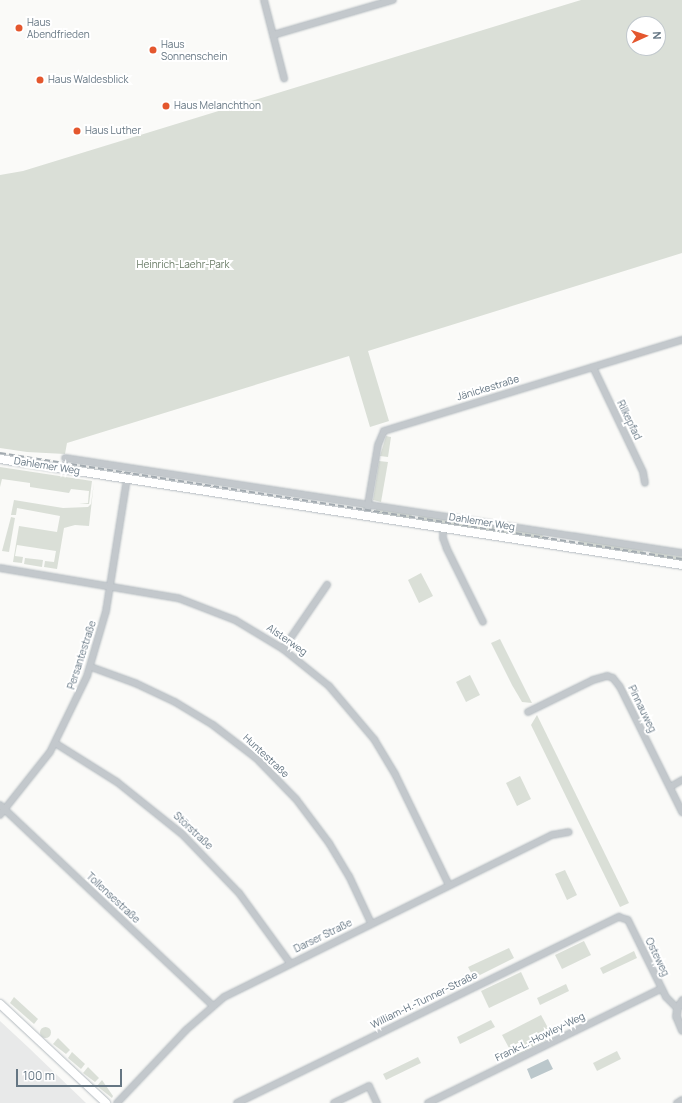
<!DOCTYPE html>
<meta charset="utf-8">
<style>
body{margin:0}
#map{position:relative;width:682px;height:1103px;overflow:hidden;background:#fafaf8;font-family:Manrope,sans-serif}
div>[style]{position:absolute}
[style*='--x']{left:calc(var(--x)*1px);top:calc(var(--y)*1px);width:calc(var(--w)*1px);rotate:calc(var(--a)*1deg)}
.built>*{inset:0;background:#e8e9e9}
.green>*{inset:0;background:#dadfd7}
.round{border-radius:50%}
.water>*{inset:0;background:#bbc7cb}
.roads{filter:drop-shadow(0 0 1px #b3babf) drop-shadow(0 0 1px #b3babf)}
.minor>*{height:6px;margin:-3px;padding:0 3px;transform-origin:3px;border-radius:3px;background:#c3c8cc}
.tertiary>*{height:7px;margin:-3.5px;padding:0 3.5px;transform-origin:3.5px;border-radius:3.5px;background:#c3c8cc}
.secondary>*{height:8px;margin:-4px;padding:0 4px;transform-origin:4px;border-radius:4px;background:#fff}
.rail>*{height:2px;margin-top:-1px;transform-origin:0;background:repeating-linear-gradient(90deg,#a2aab0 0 6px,transparent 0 9px)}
.dots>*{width:11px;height:11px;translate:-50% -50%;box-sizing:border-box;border:2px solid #fff;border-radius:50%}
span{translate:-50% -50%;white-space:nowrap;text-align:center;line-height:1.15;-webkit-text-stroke:4px #fff;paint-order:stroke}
.poi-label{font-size:10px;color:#657683}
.left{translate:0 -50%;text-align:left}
.park-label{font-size:10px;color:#687a64}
.street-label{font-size:10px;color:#657683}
.north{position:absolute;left:626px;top:16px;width:40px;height:40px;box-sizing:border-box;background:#fff;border:1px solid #c1c8cd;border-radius:50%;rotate:87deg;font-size:11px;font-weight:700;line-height:16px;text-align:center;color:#657683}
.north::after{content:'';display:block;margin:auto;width:14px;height:18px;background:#e4572e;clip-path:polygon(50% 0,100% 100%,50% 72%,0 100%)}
.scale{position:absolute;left:16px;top:1069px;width:106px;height:18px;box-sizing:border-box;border:2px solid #657683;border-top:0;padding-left:5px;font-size:12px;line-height:14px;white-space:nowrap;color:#657683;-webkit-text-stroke:3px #fff;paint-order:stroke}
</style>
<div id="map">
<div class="built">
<i style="clip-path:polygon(0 1021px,29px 1048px,86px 1103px,0 1103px)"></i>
</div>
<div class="green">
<i style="clip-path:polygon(evenodd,581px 0,682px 0,682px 253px,368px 351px,389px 421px,370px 427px,349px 356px,67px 443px,65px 454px,27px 452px,0 448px,0 175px,23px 171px,581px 0,634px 24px,658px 24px,658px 48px,634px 48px,634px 24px)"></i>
<i style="clip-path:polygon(386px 436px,391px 437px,388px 457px,380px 456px)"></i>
<i style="clip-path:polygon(379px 461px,388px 462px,381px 502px,373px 500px)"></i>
<i style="clip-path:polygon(0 467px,92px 481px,89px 504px,79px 504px,88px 503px,89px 491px,71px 489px,69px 493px,30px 487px,30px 483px,2px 479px,0 487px)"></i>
<i style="clip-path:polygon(94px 482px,89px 526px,75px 525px,64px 528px,57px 569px,44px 567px,45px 561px,54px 562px,56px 551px,17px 545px,15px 556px,23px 557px,22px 563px,13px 562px,19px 526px,57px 532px,60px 516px,17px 508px,16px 515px,11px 515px,14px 500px,63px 508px,88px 507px,91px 504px)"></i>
<i style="clip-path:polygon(376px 509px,411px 514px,412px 516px,409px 519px,375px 514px)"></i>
<i style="clip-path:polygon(419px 515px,542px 534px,545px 539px,417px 520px)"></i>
<i style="clip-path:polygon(11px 517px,15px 518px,9px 552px,2px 551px)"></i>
<i style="clip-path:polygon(579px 540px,643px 550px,644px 554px,579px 545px)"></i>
<i style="clip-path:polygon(650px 551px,682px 557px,682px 561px,651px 557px)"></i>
<i style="clip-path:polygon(25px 558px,43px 560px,42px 567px,24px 564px)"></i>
<i style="clip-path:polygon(421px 573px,433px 596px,419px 603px,408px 580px)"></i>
<i style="clip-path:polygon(500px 639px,532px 703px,522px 702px,512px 685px,491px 643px)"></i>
<i style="clip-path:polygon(470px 675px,480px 695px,466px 702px,456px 682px)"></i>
<i style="clip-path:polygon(537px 715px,629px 903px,620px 907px,531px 725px)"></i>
<i style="clip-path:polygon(520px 776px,531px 799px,517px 806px,506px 783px)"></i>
<i style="clip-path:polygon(565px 870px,577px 895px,567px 900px,555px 874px)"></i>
<i style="clip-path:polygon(584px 941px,591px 955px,562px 969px,555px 955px)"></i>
<i style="clip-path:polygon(509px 948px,514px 958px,474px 978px,468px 967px)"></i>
<i style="clip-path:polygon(634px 951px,637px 958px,603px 974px,600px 968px)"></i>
<i style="clip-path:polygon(521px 972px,529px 989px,489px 1008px,481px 991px)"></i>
<i style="clip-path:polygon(566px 984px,569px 991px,540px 1005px,537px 998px)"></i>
<i style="clip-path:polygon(14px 997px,38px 1019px,34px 1024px,10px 1003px)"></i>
<i style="clip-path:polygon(541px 1015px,553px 1037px,514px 1057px,502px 1035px)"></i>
<i style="clip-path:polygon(491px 1020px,495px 1027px,460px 1044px,457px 1037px)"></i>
<i class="round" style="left:39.5px;top:1026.5px;width:11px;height:11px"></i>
<i style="clip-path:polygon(58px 1038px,70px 1050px,66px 1054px,53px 1044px)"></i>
<i style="clip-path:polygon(617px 1051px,621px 1059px,597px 1071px,593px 1063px)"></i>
<i style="clip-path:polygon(72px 1052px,85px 1064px,81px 1069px,68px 1058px)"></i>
<i style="clip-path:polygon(418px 1057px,421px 1063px,386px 1080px,383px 1074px)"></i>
<i style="clip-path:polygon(88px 1067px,99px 1078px,95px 1082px,83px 1073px)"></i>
<i style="clip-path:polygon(102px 1080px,113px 1096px,112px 1098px,97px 1086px)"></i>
</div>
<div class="water">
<i style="clip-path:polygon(548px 1059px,553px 1069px,531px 1079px,527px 1069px)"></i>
</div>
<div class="roads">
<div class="minor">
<i style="--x:264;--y:0;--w:81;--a:75.6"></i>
<i style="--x:273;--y:35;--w:125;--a:-16.3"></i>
<i style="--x:593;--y:367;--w:116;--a:64.5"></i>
<i style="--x:643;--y:472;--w:11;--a:80"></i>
<i style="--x:65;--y:458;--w:624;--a:8.75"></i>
<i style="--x:366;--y:516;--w:72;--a:-80.4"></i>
<i style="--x:378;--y:445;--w:15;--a:-67"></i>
<i style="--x:384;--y:431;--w:312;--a:-17"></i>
<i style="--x:443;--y:528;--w:10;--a:90"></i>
<i style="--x:443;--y:538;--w:12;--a:70"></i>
<i style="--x:447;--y:549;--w:81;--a:63.7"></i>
<i style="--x:0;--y:568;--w:181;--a:9.6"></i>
<i style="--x:178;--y:598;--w:61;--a:21.1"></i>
<i style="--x:235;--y:620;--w:56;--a:31.1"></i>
<i style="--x:283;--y:649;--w:59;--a:38.8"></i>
<i style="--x:329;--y:686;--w:70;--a:49.7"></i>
<i style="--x:374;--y:739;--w:41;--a:59"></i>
<i style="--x:395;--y:774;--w:123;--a:64.1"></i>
<i style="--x:283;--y:649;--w:78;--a:-55.5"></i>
<i style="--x:91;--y:667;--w:47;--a:20"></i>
<i style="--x:135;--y:683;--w:44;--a:25.4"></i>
<i style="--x:175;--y:702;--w:44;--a:31.2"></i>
<i style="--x:213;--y:725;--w:54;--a:37.5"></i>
<i style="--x:256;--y:758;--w:57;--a:45.7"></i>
<i style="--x:296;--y:799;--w:55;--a:53.1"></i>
<i style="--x:329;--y:843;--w:39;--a:59"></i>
<i style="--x:349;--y:876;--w:52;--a:64.9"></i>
<i style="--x:528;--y:712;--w:72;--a:-26.2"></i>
<i style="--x:593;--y:680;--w:15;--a:-16"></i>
<i style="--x:607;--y:676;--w:6;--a:18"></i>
<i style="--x:613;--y:678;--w:11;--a:52"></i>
<i style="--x:620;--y:687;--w:140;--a:63.6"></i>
<i style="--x:55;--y:743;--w:73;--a:32.2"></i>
<i style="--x:117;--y:782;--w:83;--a:38.7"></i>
<i style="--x:182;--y:834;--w:82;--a:46"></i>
<i style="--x:239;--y:893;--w:87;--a:53.9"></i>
<i style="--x:670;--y:787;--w:14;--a:-30"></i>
<i style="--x:0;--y:805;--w:291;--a:43.3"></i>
<i style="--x:0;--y:815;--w:80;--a:-51.6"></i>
<i style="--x:50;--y:752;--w:85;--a:-64"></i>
<i style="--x:87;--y:676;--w:68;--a:-73.7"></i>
<i style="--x:106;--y:611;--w:134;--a:-81"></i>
<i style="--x:117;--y:1103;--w:100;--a:-46.6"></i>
<i style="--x:186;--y:1030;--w:50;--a:-41"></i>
<i style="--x:224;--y:997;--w:366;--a:-26.3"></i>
<i style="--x:552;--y:835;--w:17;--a:-10"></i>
<i style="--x:237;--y:1103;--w:425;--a:-26"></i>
<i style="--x:619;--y:917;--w:9;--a:18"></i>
<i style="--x:628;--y:920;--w:86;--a:63.7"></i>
<i style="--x:666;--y:997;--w:16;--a:45"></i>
<i style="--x:334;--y:1103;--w:39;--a:-26"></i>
<i style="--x:369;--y:1086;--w:19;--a:65"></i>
<i style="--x:428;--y:1103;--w:259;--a:-26.1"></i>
<i style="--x:677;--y:1103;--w:6;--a:-31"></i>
</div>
<div class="tertiary">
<i style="--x:682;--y:1000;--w:9;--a:122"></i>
<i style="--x:677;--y:1008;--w:8;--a:97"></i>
<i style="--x:676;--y:1016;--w:15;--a:67"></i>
</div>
<div class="secondary">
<i style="--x:0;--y:459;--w:690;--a:8.83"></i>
<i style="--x:0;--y:1004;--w:145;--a:43"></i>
</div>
</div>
<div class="rail">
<i style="--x:0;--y:453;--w:690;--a:8.83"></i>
</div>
<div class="dots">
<i style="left:19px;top:28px;background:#e4572e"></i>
<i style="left:153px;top:50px;background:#e4572e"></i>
<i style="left:40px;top:80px;background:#e4572e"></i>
<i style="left:166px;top:106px;background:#e4572e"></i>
<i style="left:77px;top:131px;background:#e4572e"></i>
</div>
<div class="poi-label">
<span class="left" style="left:27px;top:28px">Haus<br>Abendfrieden</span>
<span class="left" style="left:161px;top:50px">Haus<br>Sonnenschein</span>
<span class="left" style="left:48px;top:80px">Haus Waldesblick</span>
<span class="left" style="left:174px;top:106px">Haus Melanchthon</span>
<span class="left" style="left:85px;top:131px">Haus Luther</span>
</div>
<div class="park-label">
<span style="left:183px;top:265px">Heinrich-Laehr-Park</span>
</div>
<div class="street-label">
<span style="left:488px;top:388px;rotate:-17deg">Jänickestraße</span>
<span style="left:629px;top:420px;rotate:64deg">Rilkepfad</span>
<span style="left:47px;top:466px;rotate:9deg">Dahlemer Weg</span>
<span style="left:482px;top:522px;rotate:9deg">Dahlemer Weg</span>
<span style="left:287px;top:640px;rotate:35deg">Alsterweg</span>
<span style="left:82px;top:655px;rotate:-72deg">Persantestraße</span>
<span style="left:642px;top:709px;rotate:64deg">Pinnauweg</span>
<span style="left:266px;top:756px;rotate:43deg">Huntestraße</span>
<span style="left:193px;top:831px;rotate:43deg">Störstraße</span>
<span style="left:113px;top:898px;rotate:43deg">Tollensestraße</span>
<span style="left:323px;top:936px;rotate:-26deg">Darser Straße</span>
<span style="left:657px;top:957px;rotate:64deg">Osteweg</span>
<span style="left:424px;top:1000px;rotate:-26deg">William-H.-Tunner-Straße</span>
<span style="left:540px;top:1037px;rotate:-26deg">Frank-L.-Howley-Weg</span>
</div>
<div class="north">N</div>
<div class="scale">100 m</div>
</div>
